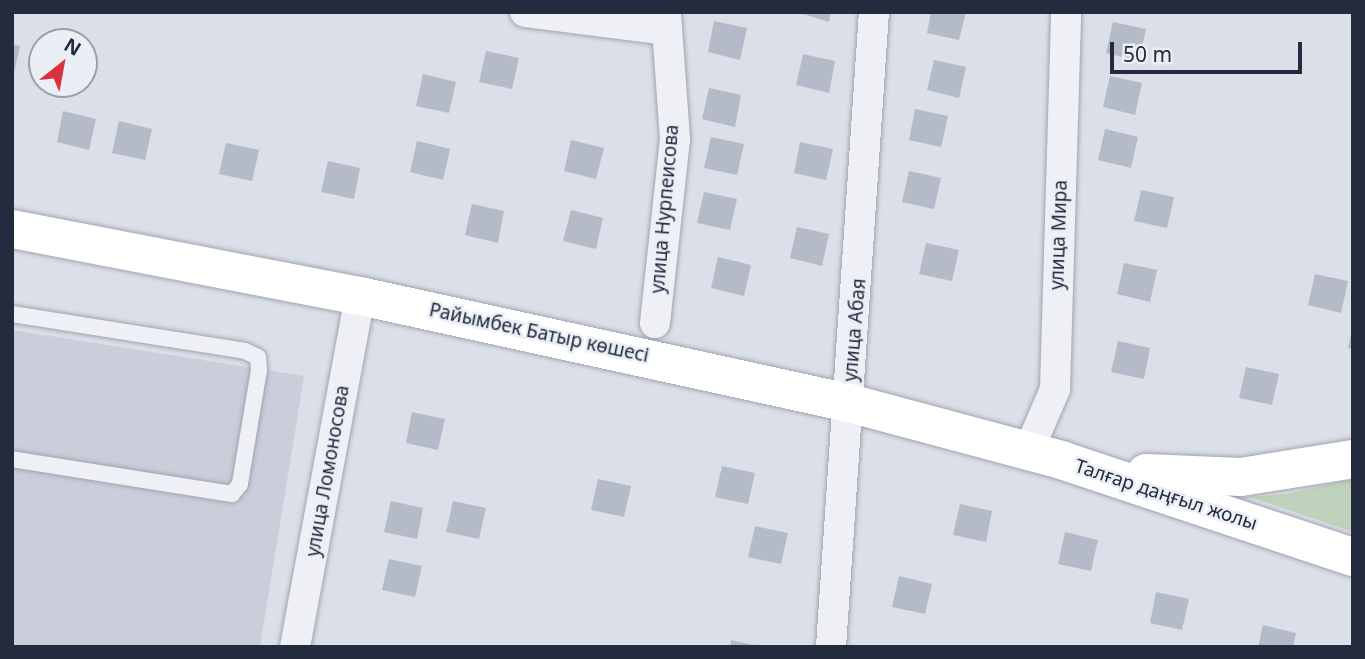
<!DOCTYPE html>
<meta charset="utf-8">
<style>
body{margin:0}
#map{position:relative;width:1365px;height:659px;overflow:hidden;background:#dbdfe7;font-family:"Noto Sans",sans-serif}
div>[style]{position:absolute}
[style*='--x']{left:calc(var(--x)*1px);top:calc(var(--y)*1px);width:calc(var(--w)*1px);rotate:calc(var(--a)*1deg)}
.built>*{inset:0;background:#c9ceda}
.green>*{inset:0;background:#bfd2bb}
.building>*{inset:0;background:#b5bac8}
.roads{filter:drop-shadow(0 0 2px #a0a5b1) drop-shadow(0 0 2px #a0a5b1)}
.service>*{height:16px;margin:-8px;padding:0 8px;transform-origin:8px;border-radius:8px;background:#eef0f5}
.minor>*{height:30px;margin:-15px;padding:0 15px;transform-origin:15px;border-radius:15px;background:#eef0f5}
.primary>*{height:38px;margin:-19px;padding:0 19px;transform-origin:19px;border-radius:19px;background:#fff}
span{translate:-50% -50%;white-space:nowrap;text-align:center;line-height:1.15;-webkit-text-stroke:5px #eaeef5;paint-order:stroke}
.street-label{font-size:19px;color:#242b3f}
.frame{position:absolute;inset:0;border:14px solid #242b3f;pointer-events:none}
.north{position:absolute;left:28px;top:28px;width:70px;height:70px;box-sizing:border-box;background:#eaeef5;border:2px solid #9ba0ac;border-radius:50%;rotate:31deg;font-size:19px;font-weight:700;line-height:28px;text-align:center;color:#242b3f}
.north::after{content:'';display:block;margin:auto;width:24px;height:32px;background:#dc303d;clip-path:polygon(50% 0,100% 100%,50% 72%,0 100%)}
.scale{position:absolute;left:1110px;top:42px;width:192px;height:32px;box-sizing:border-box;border:4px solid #242b3f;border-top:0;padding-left:9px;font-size:21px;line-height:24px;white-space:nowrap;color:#242b3f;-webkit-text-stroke:5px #eaeef5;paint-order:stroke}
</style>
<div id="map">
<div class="built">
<i style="clip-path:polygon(12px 330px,304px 376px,260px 647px,12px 647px)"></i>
</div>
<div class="green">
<i style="clip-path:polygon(1353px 479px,1353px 532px,1250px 497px,1287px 494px)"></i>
</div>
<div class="building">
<i style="clip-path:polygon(797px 12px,831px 12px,829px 22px)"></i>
<i style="clip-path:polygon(931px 12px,966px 12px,959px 40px,927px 33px)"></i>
<i style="clip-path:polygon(714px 21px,747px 28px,740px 60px,708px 52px)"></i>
<i style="clip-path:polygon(1113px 22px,1146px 29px,1139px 61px,1106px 53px)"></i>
<i style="clip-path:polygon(12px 44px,20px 46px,13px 77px,12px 77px)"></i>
<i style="clip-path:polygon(486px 51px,519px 58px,512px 89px,479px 82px)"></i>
<i style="clip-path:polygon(803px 54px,835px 61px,829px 93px,796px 85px)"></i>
<i style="clip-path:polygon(934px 60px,966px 67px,959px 98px,927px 90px)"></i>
<i style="clip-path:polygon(423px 74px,456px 82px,449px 113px,416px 106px)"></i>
<i style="clip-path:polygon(1110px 76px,1142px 83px,1135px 115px,1103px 107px)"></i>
<i style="clip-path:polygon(709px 88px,741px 95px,735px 127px,702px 119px)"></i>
<i style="clip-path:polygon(915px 109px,948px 116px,941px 147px,909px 140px)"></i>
<i style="clip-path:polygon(63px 111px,96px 119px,89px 150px,57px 142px)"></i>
<i style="clip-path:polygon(119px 121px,152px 129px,145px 160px,112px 153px)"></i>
<i style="clip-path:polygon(1105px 129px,1138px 137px,1131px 168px,1098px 160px)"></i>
<i style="clip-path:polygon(711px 137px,744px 144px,737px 175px,704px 168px)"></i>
<i style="clip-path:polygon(571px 140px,604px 148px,596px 179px,564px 171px)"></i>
<i style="clip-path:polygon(417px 141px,450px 149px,443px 180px,410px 172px)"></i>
<i style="clip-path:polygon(800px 142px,833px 149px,826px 180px,794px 173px)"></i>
<i style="clip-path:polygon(226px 143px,259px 150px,252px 181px,219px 174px)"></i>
<i style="clip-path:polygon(328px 161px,360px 168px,354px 199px,321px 192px)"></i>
<i style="clip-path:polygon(909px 171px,941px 178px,934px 209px,902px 202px)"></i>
<i style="clip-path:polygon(1141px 190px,1174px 197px,1167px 228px,1134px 221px)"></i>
<i style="clip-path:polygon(704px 192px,737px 199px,730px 230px,697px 223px)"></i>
<i style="clip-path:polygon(472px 204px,504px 211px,498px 243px,465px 235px)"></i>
<i style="clip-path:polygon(571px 210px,603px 218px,596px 249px,563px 241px)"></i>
<i style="clip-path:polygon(797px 227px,829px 234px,822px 266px,790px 258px)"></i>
<i style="clip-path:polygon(926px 243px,959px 250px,952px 281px,919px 274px)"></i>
<i style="clip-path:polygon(718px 257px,751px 265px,744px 296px,711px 288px)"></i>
<i style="clip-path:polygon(1124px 263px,1157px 270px,1150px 302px,1117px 294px)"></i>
<i style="clip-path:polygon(1315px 274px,1348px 281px,1341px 313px,1308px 305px)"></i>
<i style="clip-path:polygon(1352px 330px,1353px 330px,1353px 349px,1348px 348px)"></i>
<i style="clip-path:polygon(1118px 341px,1150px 348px,1144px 379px,1111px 372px)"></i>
<i style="clip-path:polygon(1246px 367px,1279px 374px,1272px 405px,1239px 398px)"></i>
<i style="clip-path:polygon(412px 412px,445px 419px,438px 450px,406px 443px)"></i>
<i style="clip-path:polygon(722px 466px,755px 473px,748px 504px,715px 497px)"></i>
<i style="clip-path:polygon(598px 479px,631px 486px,624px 517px,591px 510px)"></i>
<i style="clip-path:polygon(391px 501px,423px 508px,417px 539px,384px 532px)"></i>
<i style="clip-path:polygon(453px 501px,486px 508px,479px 539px,446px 532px)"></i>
<i style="clip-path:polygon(960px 504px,992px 511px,986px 542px,953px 535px)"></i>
<i style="clip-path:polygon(755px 526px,788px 533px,781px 564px,748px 557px)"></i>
<i style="clip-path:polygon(1065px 532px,1098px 540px,1091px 571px,1058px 564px)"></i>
<i style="clip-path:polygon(389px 559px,422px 566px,415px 597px,382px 590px)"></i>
<i style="clip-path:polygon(899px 576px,932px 584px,925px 614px,892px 607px)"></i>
<i style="clip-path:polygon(1156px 592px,1189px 599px,1182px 630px,1150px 623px)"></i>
<i style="clip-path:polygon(1263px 625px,1296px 633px,1293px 647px,1258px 647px)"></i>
<i style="clip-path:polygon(731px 640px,759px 646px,759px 647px,730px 647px)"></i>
</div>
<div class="roads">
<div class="service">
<i style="--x:12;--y:314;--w:236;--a:9"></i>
<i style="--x:245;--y:351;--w:14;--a:25"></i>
<i style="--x:258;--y:357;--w:13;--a:86"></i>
<i style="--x:259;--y:370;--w:116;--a:99.5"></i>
<i style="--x:240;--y:484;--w:13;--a:129"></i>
<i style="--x:232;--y:494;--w:223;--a:-171"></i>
</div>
<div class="minor">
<i style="--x:525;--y:12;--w:143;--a:7.2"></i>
<i style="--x:655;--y:323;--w:185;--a:-83.8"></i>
<i style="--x:675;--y:139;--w:127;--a:-94.1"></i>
<i style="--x:1028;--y:452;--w:69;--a:-66.8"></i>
<i style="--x:1055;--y:389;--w:377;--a:-88.3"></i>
<i style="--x:295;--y:647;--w:357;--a:-79.5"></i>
<i style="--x:831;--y:647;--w:636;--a:-86.13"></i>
</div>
<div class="primary">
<i style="--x:12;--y:229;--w:354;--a:10.9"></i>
<i style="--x:360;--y:296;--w:501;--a:12.34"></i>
<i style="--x:849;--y:403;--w:220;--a:15"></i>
<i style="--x:1061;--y:460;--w:308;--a:18.4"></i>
<i style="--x:1146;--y:473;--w:95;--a:2.4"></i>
<i style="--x:1241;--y:477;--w:113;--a:-9.1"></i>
</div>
</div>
<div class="street-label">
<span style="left:665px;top:209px;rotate:-85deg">улица Нурпеисова</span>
<span style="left:1059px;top:235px;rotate:-88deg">улица Мира</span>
<span style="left:855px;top:330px;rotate:-85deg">улица Абая</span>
<span style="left:539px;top:333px;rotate:12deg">Райымбек Батыр көшесі</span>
<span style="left:328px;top:471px;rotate:-80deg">улица Ломоносова</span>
<span style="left:1166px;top:495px;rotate:18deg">Талғар даңғыл жолы</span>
</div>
<div class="frame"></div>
<div class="north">N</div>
<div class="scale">50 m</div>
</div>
